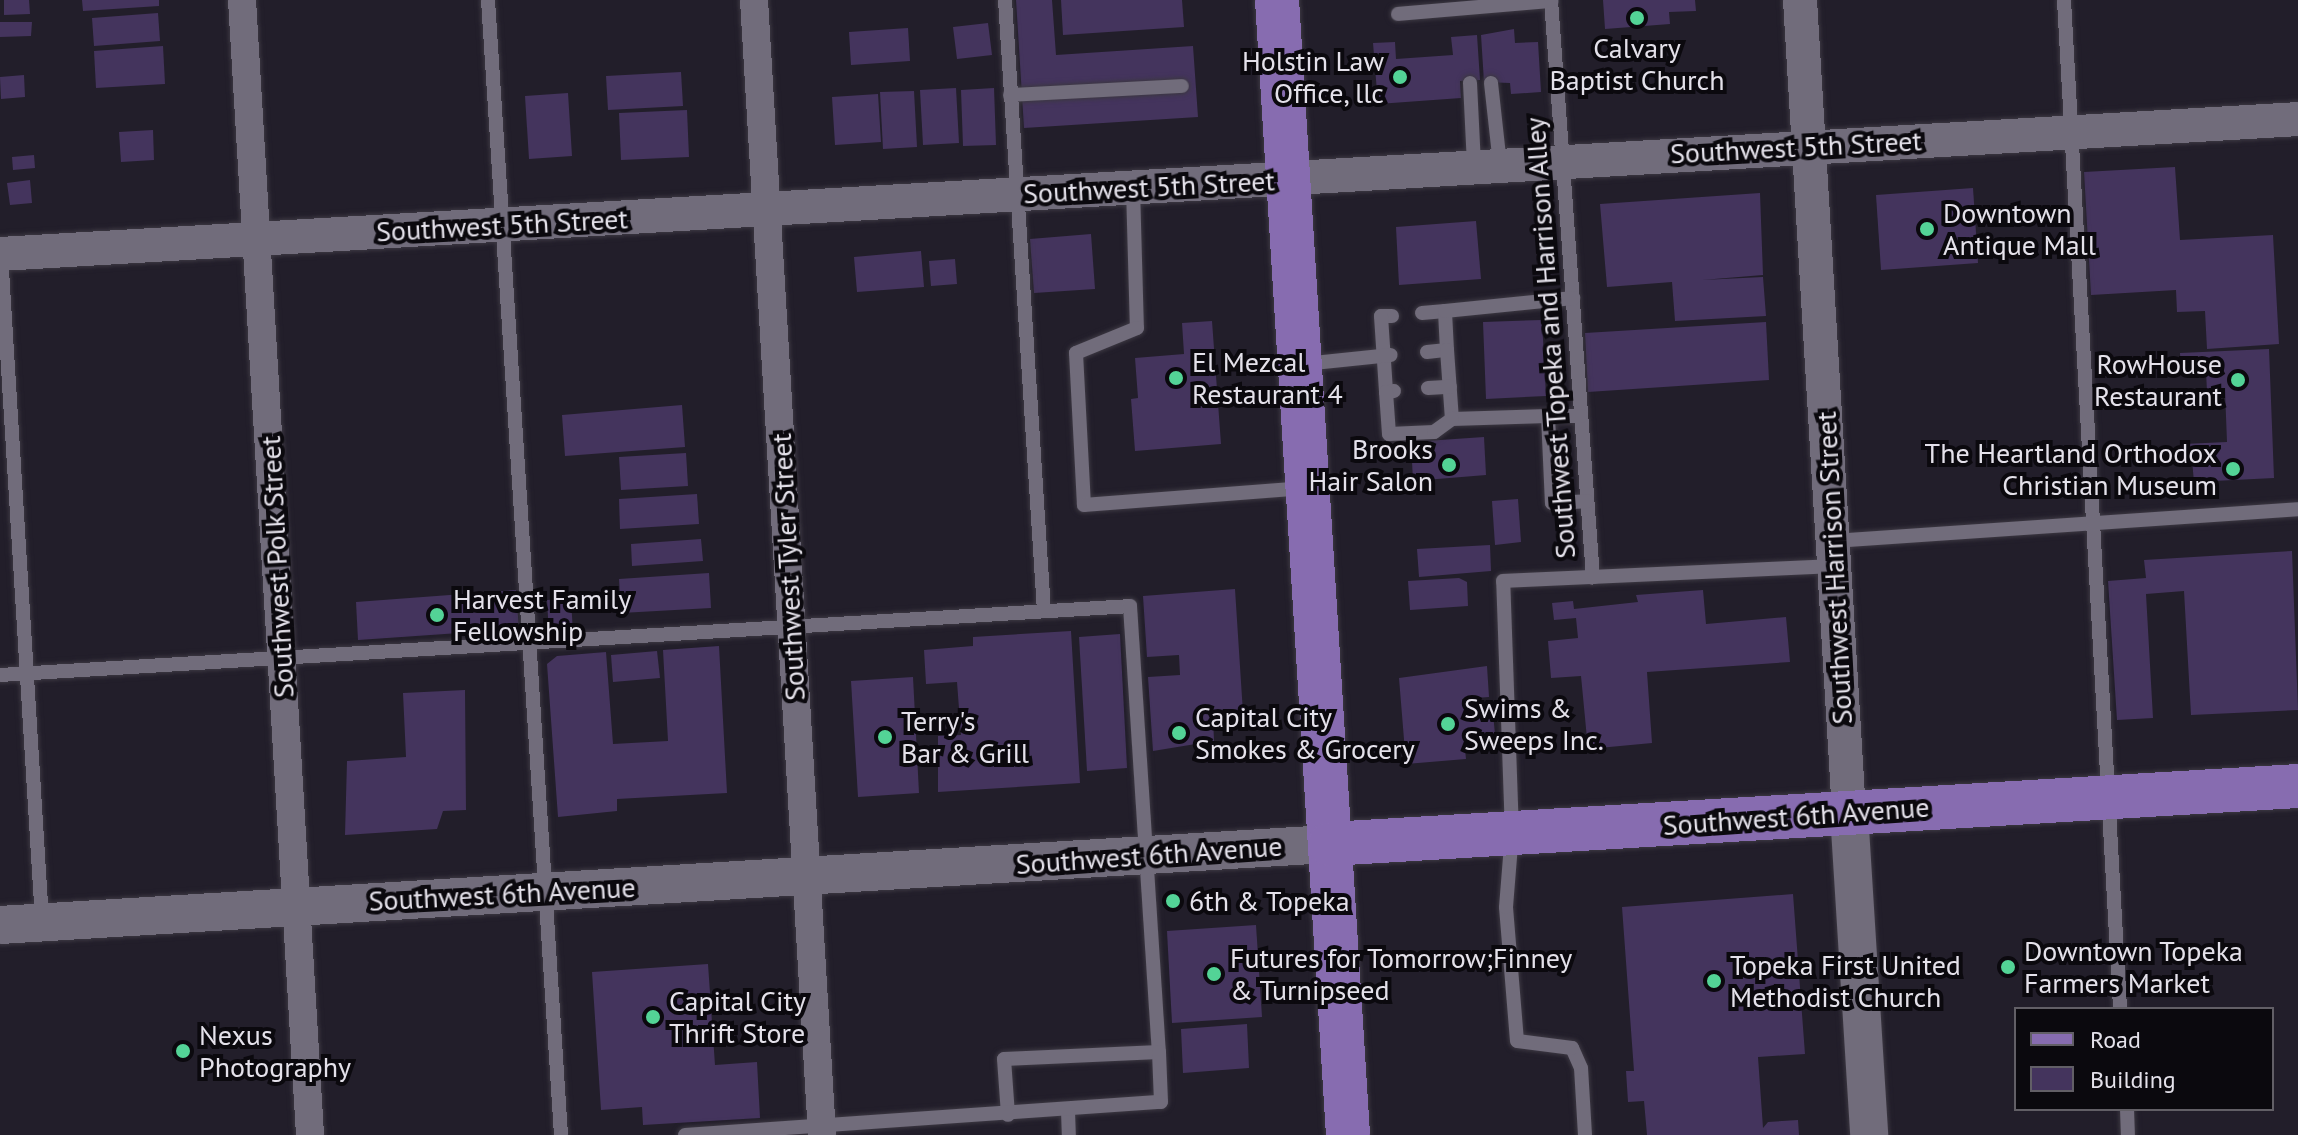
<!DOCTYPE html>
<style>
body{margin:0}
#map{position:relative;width:2298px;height:1135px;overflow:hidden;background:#221e2a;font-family:"PT Sans",sans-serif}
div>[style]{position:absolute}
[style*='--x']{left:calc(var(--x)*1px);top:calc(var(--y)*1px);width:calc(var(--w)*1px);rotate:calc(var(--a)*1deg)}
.building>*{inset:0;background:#44345d}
.roads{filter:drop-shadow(0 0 2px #3c3842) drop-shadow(0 0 2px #3c3842)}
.service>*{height:14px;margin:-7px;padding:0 7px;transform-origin:7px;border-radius:7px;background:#716c7b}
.minor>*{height:28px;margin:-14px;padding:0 14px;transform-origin:14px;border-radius:14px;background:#716c7b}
.tertiary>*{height:34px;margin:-17px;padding:0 17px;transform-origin:17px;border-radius:17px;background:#716c7b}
.secondary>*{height:38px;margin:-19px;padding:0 19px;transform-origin:19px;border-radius:19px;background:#716c7b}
.primary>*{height:44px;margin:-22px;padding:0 22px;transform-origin:22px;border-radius:22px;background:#876cb0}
.dots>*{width:22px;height:22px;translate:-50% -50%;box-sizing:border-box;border:4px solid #0b090e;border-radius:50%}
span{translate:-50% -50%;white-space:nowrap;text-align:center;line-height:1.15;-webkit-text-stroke:8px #0b090e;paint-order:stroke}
.poi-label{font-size:28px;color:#e4e1ea}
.right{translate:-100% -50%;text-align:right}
.left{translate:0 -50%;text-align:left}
.street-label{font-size:28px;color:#e4e1ea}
.legend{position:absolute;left:2014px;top:1007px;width:260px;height:104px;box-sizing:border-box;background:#0b090e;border:2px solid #625f66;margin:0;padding:10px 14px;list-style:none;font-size:24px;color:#e4e1ea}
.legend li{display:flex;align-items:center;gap:16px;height:40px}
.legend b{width:40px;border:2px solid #625f66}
</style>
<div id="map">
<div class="building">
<i style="clip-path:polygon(4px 0,29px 0,30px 14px,4px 15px)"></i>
<i style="clip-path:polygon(82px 0,159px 0,159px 6px,83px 11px)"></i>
<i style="clip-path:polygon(1016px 0,1052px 0,1056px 55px,1193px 46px,1198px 117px,1024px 128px)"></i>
<i style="clip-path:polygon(1061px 0,1182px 0,1184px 27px,1063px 35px)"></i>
<i style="clip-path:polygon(1603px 0,1695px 0,1696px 11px,1669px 12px,1670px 24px,1605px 29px)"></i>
<i style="clip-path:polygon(158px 13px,160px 41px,94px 46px,92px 18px)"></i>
<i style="clip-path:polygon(0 22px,32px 22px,31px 36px,0 37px)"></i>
<i style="clip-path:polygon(988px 23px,992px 55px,957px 59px,953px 27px)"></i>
<i style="clip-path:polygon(908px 28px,910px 61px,851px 65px,849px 32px)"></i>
<i style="clip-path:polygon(1514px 29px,1515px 43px,1538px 42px,1541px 92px,1511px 94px,1510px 83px,1484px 82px,1481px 35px)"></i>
<i style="clip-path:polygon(1477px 35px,1480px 80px,1460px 81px,1461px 98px,1378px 104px,1373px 43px,1395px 42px,1396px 59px,1453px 55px,1451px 37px)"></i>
<i style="clip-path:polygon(163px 46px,165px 84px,96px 88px,94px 51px)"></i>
<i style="clip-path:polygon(681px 72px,683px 106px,608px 110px,606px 76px)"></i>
<i style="clip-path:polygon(24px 75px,25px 97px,1px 99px,0 77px)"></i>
<i style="clip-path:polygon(956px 88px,959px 143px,923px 145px,920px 90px)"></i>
<i style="clip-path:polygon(994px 88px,996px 145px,963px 146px,961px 90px)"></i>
<i style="clip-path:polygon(914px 91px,917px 147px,883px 149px,880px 92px)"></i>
<i style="clip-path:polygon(568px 93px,572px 156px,529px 159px,525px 96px)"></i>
<i style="clip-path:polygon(878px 94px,881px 142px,835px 145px,832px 97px)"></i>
<i style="clip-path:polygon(687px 110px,689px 157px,621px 160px,619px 113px)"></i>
<i style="clip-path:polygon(153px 130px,154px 160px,121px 162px,119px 132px)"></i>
<i style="clip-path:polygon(34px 155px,35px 168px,13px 170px,12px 157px)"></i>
<i style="clip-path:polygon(2175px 167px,2180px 240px,2273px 235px,2279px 344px,2207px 349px,2205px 311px,2177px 312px,2176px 290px,2091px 295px,2084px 172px)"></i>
<i style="clip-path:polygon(30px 180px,32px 203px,10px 205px,7px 183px)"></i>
<i style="clip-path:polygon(1973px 188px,1978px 263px,1881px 270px,1876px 195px)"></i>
<i style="clip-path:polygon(1760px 193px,1763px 275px,1702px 280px,1763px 277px,1766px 316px,1675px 321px,1672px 282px,1607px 287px,1600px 204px)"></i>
<i style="clip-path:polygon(1476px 221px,1481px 279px,1399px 285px,1396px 227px)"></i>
<i style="clip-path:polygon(1091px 234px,1095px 289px,1034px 293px,1030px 239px)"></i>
<i style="clip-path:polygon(921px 251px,924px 287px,857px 292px,854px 257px)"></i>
<i style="clip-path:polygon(955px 259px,957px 284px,931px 286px,929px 261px)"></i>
<i style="clip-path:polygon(1542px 320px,1546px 396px,1486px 399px,1483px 322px)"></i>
<i style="clip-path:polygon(1212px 321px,1221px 444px,1135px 451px,1131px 399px,1138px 398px,1135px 358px,1184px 354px,1182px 323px)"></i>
<i style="clip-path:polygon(1766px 322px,1769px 380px,1588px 392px,1585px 333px)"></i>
<i style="clip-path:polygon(2269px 349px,2274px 478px,2194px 482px,2192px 460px,2184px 460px,2183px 444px,2227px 442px,2225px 391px,2207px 392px,2206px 371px,2181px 372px,2180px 353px)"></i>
<i style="clip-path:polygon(682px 405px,685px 447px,565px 456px,562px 415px)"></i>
<i style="clip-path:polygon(1484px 437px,1486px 475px,1413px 481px,1411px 442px)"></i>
<i style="clip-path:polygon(686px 453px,688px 486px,621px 490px,619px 457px)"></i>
<i style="clip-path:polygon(697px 494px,699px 524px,620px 529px,619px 499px)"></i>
<i style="clip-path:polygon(1518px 499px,1521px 542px,1495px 545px,1492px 501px)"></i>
<i style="clip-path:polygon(701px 539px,703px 561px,632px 566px,631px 544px)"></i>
<i style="clip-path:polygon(1490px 545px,1491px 571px,1419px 577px,1417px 549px)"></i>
<i style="clip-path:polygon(2292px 551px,2298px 710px,2191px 715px,2184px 591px,2146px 594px,2153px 718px,2117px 720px,2108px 581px,2146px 578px,2144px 560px)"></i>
<i style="clip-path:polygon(709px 573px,711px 608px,621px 613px,619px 579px)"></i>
<i style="clip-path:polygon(1459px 578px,1467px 582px,1468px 606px,1410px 610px,1408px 581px)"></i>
<i style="clip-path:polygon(1235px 589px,1243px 713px,1213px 715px,1214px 741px,1153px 751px,1148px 677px,1180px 675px,1179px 655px,1147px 657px,1143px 596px)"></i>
<i style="clip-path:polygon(516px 590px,519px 629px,358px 640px,356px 602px)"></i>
<i style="clip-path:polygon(1703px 590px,1706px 624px,1786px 617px,1790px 662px,1647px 672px,1652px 743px,1588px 749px,1581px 676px,1551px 678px,1548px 641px,1578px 638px,1576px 618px,1554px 620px,1552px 603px,1573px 601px,1574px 609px,1638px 602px,1636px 595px)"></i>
<i style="clip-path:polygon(571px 598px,573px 634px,549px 635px,547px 600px)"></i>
<i style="clip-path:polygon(1071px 631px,1080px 783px,938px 792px,938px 736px,961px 735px,957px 682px,926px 684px,924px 650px,973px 646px,973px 637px)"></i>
<i style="clip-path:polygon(1120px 634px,1127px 768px,1087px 771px,1079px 637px)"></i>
<i style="clip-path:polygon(719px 646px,727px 793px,617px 799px,617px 811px,558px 817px,547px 664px,557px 656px,606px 652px,613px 744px,668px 741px,663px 650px)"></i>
<i style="clip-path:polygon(657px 651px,660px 678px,613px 682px,611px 655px)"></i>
<i style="clip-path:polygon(1487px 666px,1489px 697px,1462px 699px,1462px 703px,1492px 701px,1496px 746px,1465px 749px,1466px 759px,1406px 764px,1399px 678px)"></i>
<i style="clip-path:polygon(913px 677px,919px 793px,858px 797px,851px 681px)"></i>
<i style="clip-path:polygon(465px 690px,466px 810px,443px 811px,437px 829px,345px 835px,347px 761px,406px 757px,403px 693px)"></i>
<i style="clip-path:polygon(1793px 894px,1805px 1054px,1758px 1057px,1763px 1128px,1768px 1122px,1798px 1120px,1799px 1135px,1647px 1135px,1644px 1101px,1628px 1102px,1626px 1071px,1634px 1071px,1622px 907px)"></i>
<i style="clip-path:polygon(1256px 925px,1262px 1017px,1172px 1023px,1167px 931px)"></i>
<i style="clip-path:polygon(708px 964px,715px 1065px,757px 1062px,760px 1118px,643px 1125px,642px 1107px,601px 1110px,592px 972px)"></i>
<i style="clip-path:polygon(1247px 1024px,1249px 1068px,1183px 1073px,1181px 1029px)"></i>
</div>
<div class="roads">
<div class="service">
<i style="--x:488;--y:0;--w:1137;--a:86.32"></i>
<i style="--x:1005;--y:0;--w:612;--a:86.35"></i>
<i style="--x:1551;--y:0;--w:579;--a:85.84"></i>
<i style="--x:2064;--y:0;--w:1011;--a:86.82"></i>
<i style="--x:1398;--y:14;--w:154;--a:-4.9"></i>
<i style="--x:1470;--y:83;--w:82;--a:87.2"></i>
<i style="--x:1491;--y:83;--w:81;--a:83.7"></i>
<i style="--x:1010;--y:95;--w:172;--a:-3"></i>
<i style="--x:1133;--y:188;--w:140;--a:88.4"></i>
<i style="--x:1137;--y:328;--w:66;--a:157.7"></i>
<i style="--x:1076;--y:353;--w:152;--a:87"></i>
<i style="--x:1084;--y:505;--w:221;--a:-4.4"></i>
<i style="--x:1;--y:254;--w:667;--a:86.48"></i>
<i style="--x:1422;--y:313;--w:23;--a:-5"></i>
<i style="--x:1392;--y:316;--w:11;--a:180"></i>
<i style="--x:1381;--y:316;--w:76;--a:86.2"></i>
<i style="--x:1386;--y:392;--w:8;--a:-7"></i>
<i style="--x:1447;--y:350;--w:39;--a:-93"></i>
<i style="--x:1445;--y:311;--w:129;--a:-5.8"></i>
<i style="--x:1427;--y:352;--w:20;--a:-6"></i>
<i style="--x:1447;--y:350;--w:69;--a:85.9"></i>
<i style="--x:1452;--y:419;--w:96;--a:-1.8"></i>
<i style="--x:1548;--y:416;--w:87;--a:87.4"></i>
<i style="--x:1552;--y:503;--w:35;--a:-3"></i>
<i style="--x:1304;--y:364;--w:87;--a:-5.9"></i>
<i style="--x:1428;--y:388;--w:22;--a:-3"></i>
<i style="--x:1386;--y:392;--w:42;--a:85.9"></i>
<i style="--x:1389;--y:434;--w:45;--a:-2.5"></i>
<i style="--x:1434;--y:432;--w:22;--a:-36"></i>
<i style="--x:1548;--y:416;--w:33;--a:0"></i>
<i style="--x:1833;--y:541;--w:466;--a:-3.9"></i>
<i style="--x:0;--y:675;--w:1132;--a:-3.49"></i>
<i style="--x:1130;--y:606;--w:447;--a:86.3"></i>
<i style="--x:1159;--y:1052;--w:155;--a:177.4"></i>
<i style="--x:1004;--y:1059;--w:56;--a:85.9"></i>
<i style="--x:2127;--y:1109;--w:26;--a:88"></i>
<i style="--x:1068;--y:1111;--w:24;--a:88"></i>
<i style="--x:685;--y:1135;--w:477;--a:-4"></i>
<i style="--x:1161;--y:1102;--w:50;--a:-92.3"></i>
<i style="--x:1585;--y:1135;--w:67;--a:-93.4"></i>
<i style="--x:1581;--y:1068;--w:22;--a:-114"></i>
<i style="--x:1572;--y:1048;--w:55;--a:-172.7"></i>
<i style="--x:1517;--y:1041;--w:134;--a:-94.7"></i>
<i style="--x:1506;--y:907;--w:74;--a:-85.4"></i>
<i style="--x:1512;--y:833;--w:252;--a:-92"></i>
<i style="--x:1503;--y:581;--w:331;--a:-2.6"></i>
</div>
<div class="minor">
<i style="--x:242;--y:0;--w:1137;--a:86.57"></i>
<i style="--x:754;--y:0;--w:1137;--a:86.57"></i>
</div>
<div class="tertiary">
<i style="--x:1800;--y:0;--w:814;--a:86.55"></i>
<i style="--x:0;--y:254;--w:2302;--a:-3.36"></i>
</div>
<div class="secondary">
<i style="--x:1849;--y:813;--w:323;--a:86.4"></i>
<i style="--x:0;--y:925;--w:1332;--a:-3.49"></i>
</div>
<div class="primary">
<i style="--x:1277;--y:0;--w:1137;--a:86.42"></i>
<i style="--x:1330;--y:844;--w:970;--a:-3.43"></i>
</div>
</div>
<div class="dots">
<i style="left:1637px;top:18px;background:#53d396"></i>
<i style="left:1400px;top:77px;background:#53d396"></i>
<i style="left:1927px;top:229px;background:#53d396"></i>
<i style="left:1176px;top:378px;background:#53d396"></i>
<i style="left:2238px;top:380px;background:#53d396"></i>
<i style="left:1449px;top:465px;background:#53d396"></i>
<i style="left:2233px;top:469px;background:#53d396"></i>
<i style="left:437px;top:615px;background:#53d396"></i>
<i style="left:1448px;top:724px;background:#53d396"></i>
<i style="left:1179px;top:733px;background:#53d396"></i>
<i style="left:885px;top:737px;background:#53d396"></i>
<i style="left:1173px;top:901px;background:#53d396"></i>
<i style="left:2008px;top:967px;background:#53d396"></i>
<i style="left:1214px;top:974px;background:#53d396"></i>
<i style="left:1714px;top:981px;background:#53d396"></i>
<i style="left:653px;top:1017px;background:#53d396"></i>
<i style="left:183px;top:1051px;background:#53d396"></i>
</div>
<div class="poi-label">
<span style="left:1637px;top:64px">Calvary<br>Baptist Church</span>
<span class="right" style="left:1384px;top:77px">Holstin Law<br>Office, llc</span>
<span class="left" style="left:1943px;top:229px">Downtown<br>Antique Mall</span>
<span class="left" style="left:1192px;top:378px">El Mezcal<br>Restaurant 4</span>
<span class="right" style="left:2222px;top:380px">RowHouse<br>Restaurant</span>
<span class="right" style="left:1433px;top:465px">Brooks<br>Hair Salon</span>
<span class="right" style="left:2217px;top:469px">The Heartland Orthodox<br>Christian Museum</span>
<span class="left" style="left:453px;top:615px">Harvest Family<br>Fellowship</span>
<span class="left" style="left:1464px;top:724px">Swims &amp;<br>Sweeps Inc.</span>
<span class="left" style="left:1195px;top:733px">Capital City<br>Smokes &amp; Grocery</span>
<span class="left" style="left:901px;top:737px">Terry's<br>Bar &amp; Grill</span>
<span class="left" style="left:1189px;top:901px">6th &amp; Topeka</span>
<span class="left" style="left:2024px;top:967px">Downtown Topeka<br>Farmers Market</span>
<span class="left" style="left:1230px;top:974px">Futures for Tomorrow;Finney<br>&amp; Turnipseed</span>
<span class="left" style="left:1730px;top:981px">Topeka First United<br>Methodist Church</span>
<span class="left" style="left:669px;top:1017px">Capital City<br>Thrift Store</span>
<span class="left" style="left:199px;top:1051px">Nexus<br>Photography</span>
</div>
<div class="street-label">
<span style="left:1796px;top:147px;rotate:-3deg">Southwest 5th Street</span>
<span style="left:1149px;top:187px;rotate:-3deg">Southwest 5th Street</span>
<span style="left:502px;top:225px;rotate:-3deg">Southwest 5th Street</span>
<span style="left:1550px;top:338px;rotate:-94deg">Southwest Topeka and Harrison Alley</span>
<span style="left:277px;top:567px;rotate:-93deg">Southwest Polk Street</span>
<span style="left:788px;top:567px;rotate:-93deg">Southwest Tyler Street</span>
<span style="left:1834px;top:568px;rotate:-93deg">Southwest Harrison Street</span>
<span style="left:1796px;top:816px;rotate:-4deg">Southwest 6th Avenue</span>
<span style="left:1149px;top:855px;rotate:-4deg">Southwest 6th Avenue</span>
<span style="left:502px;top:894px;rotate:-3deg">Southwest 6th Avenue</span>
</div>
<ul class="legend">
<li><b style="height:10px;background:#876cb0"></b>Road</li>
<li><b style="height:22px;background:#44345d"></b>Building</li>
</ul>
</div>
